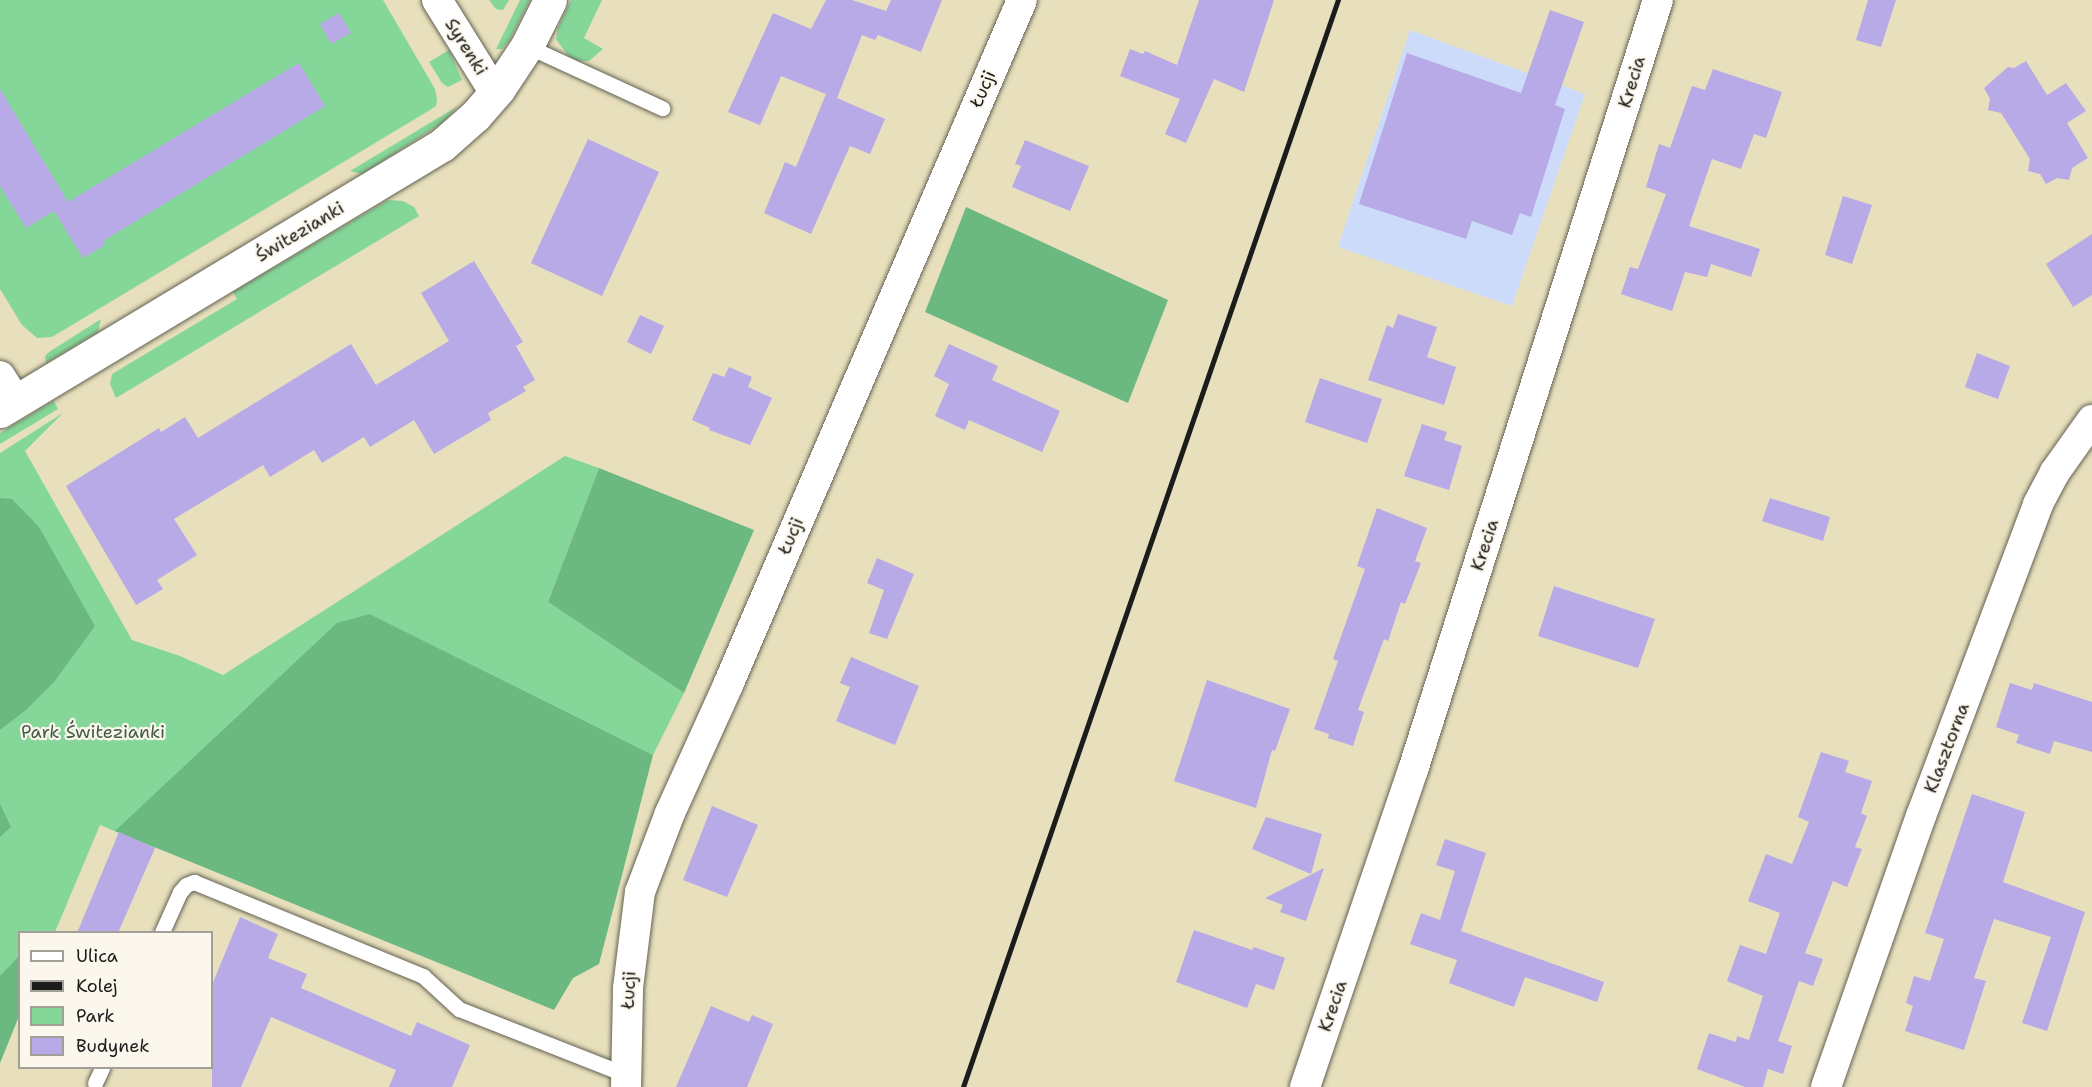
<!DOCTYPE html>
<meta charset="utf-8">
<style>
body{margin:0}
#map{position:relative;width:2092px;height:1087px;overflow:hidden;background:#e8e0bc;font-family:"Shantell Sans",sans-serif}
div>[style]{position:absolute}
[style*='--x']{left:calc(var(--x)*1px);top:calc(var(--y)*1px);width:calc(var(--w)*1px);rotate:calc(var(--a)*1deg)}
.built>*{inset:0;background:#cddbfa}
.green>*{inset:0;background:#85d799}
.forest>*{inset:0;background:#6cb881}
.building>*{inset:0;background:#b8a9e7}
.roads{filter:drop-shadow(0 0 2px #636154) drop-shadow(0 0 2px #636154)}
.lane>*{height:15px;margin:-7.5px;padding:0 7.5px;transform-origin:7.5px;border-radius:7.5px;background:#fff}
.street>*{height:30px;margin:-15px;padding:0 15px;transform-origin:15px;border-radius:15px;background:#fff}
.secondary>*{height:33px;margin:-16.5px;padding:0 16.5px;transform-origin:16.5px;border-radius:16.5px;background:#fff}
.rail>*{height:4.5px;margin:-2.25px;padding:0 2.25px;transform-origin:2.25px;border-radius:2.25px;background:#1c1c1c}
span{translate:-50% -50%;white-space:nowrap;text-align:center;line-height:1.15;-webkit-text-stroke:4.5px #fbf7ec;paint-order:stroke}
.street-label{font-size:18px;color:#1c1c1c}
.park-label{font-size:18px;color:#415d48}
.legend{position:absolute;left:18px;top:931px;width:195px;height:138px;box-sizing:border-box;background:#fbf7ec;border:2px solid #a29f99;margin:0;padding:8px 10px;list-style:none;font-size:18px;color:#1c1c1c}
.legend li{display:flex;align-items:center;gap:12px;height:30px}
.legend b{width:30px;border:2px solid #a29f99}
</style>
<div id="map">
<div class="built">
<i style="clip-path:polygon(1410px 30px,1585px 94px,1512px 306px,1338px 247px)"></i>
</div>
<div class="green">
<i style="clip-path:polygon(0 0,383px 0,435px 89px,437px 99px,436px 106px,430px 110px,52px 337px,37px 338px,22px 325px,0 289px)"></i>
<i style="clip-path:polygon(489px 0,509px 0,503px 10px,496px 9px)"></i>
<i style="clip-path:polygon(520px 0,530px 0,509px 41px,502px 49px,496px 49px)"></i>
<i style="clip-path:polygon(571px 0,602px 0,584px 38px,603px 49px,589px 61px,578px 61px,569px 57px,556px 39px,558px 28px)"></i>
<i style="clip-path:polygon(449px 50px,462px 80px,448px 87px,442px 83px,429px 62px)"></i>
<i style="clip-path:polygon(458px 106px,442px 123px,362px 174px,350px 171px)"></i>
<i style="clip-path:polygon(388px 200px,403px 201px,414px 207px,419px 216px,116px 398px,110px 384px,112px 374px,237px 299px,233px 292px)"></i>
<i style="clip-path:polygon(101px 319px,98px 332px,46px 363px,45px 356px,49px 352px)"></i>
<i style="clip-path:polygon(54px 401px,58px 409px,0 444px,0 433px)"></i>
<i style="clip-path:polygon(63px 413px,25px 451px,132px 640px,180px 656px,223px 675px,565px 456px,599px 468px,548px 602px,684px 693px,653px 755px,370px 614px,155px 848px,100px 825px,55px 932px,20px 932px,19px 1016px,0 1063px,0 453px)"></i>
</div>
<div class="forest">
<i style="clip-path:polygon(966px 207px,1168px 300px,1128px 403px,925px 312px)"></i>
<i style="clip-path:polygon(599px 468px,754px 530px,684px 693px,548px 602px)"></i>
<i style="clip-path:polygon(0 498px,12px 499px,39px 527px,95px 626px,54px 682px,26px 710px,0 730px)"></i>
<i style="clip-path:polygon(370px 614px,653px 755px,599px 964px,573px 978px,554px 1010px,115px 831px,337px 623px)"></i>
<i style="clip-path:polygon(0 804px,11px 827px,0 837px)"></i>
<i style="clip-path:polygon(19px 956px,19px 1016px,0 1063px,0 976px)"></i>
</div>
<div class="building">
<i style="clip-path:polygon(826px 0,852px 0,886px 11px,891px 0,942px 0,921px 52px,878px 35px,875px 40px,862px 35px,837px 98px,828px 94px,885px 119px,870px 154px,850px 146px,811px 234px,764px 213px,785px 162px,796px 167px,826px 94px,781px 76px,760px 125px,728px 112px,773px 13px,811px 29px)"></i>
<i style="clip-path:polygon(1199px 0,1274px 0,1244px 92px,1214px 79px,1186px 143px,1165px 134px,1180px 99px,1120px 76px,1130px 49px,1143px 54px,1145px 51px,1177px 65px)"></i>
<i style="clip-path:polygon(1868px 0,1896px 0,1881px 47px,1856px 40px)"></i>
<i style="clip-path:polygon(1550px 10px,1584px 22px,1555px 105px,1565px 109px,1531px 217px,1520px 213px,1512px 235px,1472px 221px,1466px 239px,1359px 204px,1407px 53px,1521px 93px)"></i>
<i style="clip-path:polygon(339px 13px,351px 33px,331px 44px,320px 24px)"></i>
<i style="clip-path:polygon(2026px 61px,2047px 95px,2066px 83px,2086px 111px,2067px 123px,2088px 158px,2072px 168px,2069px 180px,2057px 178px,2046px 184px,2040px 174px,2028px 171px,2030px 159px,2001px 113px,1988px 110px,1990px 99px,1984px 88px,2008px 67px,2014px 68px)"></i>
<i style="clip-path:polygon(299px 63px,325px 106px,103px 241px,105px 245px,83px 258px,54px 211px,26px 228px,0 186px,0 89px,68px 202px)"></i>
<i style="clip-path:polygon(1713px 69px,1782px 92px,1766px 138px,1754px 134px,1741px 169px,1712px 159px,1689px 226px,1760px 249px,1751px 277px,1711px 264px,1707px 277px,1685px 272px,1672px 311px,1621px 294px,1630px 267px,1638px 269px,1666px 194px,1646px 187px,1659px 144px,1670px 148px,1692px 86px,1705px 90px)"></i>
<i style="clip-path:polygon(588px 139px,659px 172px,602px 296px,531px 263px)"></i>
<i style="clip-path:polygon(1025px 140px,1089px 166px,1070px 211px,1012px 187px,1021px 166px,1015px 164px)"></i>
<i style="clip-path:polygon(1843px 196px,1872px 205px,1852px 264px,1825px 255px)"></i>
<i style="clip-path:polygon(2092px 234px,2092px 295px,2073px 307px,2046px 264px)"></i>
<i style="clip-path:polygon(474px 261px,523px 342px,516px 346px,535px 380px,523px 387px,526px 391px,488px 413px,491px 420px,434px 454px,414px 420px,370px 447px,364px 437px,322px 463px,314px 450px,270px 477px,263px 465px,174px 519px,197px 555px,157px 580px,163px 589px,136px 605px,66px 486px,159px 428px,161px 432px,185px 417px,198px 438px,351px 344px,376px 385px,449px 341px,421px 293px)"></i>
<i style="clip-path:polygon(1398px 314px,1437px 327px,1427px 357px,1456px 367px,1444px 405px,1368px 380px,1387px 325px,1393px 328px)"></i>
<i style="clip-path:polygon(640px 315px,664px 326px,651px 354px,627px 342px)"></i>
<i style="clip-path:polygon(949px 344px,998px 366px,992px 380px,1060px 411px,1042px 452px,969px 420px,965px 430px,935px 416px,949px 384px,934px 376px)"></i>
<i style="clip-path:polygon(1977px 353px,2010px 366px,1998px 399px,1965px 387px)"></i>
<i style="clip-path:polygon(729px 367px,752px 377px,748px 387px,772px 398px,750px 445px,709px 430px,710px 428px,692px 420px,713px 373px,724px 377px)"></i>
<i style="clip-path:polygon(1320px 378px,1382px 399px,1367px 443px,1305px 422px)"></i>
<i style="clip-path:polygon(1422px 424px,1447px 432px,1444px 440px,1462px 446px,1449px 490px,1404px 476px)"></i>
<i style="clip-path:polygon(1770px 498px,1830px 517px,1823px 541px,1762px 521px)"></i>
<i style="clip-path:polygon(1377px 508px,1427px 528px,1415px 561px,1421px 563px,1405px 604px,1401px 602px,1388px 641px,1384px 639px,1358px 710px,1364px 712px,1353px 746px,1328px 738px,1329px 734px,1314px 729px,1338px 661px,1333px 659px,1365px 569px,1357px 566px)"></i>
<i style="clip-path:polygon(877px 558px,914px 574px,887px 639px,869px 633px,884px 590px,867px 583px)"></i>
<i style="clip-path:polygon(1554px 586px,1655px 619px,1638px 668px,1538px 636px)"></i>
<i style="clip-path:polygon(851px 657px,919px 686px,895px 745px,836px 721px,850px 687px,840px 683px)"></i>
<i style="clip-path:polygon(1207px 680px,1290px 709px,1275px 751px,1272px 750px,1256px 808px,1174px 781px)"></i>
<i style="clip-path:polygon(2010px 683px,2032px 690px,2034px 683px,2092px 702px,2092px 752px,2054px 741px,2050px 754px,2016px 743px,2019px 735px,1996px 727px)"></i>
<i style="clip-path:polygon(1821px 752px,1849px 761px,1845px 772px,1872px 781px,1861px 813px,1867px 816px,1855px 847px,1862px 849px,1847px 887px,1833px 881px,1805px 953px,1823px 959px,1813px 986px,1799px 981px,1778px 1041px,1792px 1046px,1783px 1074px,1768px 1069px,1763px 1087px,1745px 1087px,1697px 1069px,1709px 1033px,1736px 1042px,1737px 1036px,1749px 1040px,1763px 996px,1727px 981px,1740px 945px,1766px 954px,1780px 913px,1748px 901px,1766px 854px,1792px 864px,1809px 822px,1798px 817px)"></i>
<i style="clip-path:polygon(1972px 794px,2025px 812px,2003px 882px,2085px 912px,2047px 1031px,2022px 1023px,2051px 937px,1994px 919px,1974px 978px,1986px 981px,1964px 1050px,1905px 1031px,1913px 1006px,1906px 1003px,1914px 976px,1930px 981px,1944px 939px,1925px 933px)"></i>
<i style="clip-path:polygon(712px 806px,758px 825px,727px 897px,683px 880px)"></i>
<i style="clip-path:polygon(1266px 817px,1322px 834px,1311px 874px,1252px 849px)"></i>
<i style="clip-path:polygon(119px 832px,155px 848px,118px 933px,77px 933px)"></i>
<i style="clip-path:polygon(1445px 839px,1486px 853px,1461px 931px,1604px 982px,1597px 1002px,1525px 977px,1514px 1007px,1449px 983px,1457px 960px,1410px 944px,1421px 913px,1440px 920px,1455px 871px,1436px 865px)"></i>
<i style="clip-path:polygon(1324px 868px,1306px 921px,1280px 912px,1283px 905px,1265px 898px)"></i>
<i style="clip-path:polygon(240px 917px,278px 934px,268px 958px,307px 974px,301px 988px,411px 1036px,417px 1022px,470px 1045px,452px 1087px,389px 1087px,396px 1070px,271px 1017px,241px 1087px,212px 1087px,212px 985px)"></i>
<i style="clip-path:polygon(1194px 930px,1252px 950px,1254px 947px,1285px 958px,1274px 990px,1256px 984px,1247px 1008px,1176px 982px)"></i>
<i style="clip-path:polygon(711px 1006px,749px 1022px,752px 1015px,773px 1024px,747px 1087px,676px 1087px)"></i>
</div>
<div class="roads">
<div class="lane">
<i style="--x:527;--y:46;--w:149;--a:24.7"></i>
<i style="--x:162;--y:932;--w:44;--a:-65.8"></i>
<i style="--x:180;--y:892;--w:9;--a:-49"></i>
<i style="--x:186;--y:885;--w:9;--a:-21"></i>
<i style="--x:194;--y:882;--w:248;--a:22.3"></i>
<i style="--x:423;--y:976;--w:49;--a:42.5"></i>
<i style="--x:459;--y:1009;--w:183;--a:21.5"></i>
<i style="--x:95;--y:1083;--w:17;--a:-65"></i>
</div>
<div class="street">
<i style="--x:437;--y:0;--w:110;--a:58.1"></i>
<i style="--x:0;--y:376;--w:31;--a:58"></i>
<i style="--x:626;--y:1087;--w:99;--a:-88.8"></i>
<i style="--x:628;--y:988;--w:97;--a:-82.9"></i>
<i style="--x:640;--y:892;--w:85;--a:-69.2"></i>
<i style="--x:670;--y:813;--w:141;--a:-65.6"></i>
<i style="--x:728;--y:685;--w:745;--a:-66.77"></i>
<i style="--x:1305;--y:1087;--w:335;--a:-71.2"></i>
<i style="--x:1413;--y:770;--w:808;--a:-72.35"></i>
<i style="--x:1826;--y:1087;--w:287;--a:-70.7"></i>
<i style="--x:1921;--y:816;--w:333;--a:-69.4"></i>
<i style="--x:2038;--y:504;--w:36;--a:-62"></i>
<i style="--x:2055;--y:472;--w:64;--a:-54.6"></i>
</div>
<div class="secondary">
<i style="--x:0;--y:411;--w:516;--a:-31.04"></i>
<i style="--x:442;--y:145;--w:44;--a:-41.3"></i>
<i style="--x:475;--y:116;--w:37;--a:-49"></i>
<i style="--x:499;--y:88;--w:50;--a:-56.3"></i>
<i style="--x:527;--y:46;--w:51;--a:-63.4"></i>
</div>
</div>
<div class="rail">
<i style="--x:963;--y:1087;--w:1150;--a:-70.97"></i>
</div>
<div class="street-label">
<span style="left:466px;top:47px;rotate:58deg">Syrenki</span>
<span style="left:1632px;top:82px;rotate:-73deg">Krecia</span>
<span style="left:983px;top:89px;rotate:-66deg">Łucji</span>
<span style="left:300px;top:232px;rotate:-31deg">Świtezianki</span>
<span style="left:791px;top:536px;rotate:-67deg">Łucji</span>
<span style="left:1485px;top:545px;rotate:-72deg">Krecia</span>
<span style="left:1947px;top:748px;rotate:-69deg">Klasztorna</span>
<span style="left:629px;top:990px;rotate:-87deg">Łucji</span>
<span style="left:1333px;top:1006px;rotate:-71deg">Krecia</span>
</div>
<div class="park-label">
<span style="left:93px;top:732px">Park Świtezianki</span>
</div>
<ul class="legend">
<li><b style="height:8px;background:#fff"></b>Ulica</li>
<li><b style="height:8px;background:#1c1c1c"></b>Kolej</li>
<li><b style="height:16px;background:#85d799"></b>Park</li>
<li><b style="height:16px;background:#b8a9e7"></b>Budynek</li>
</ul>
</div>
